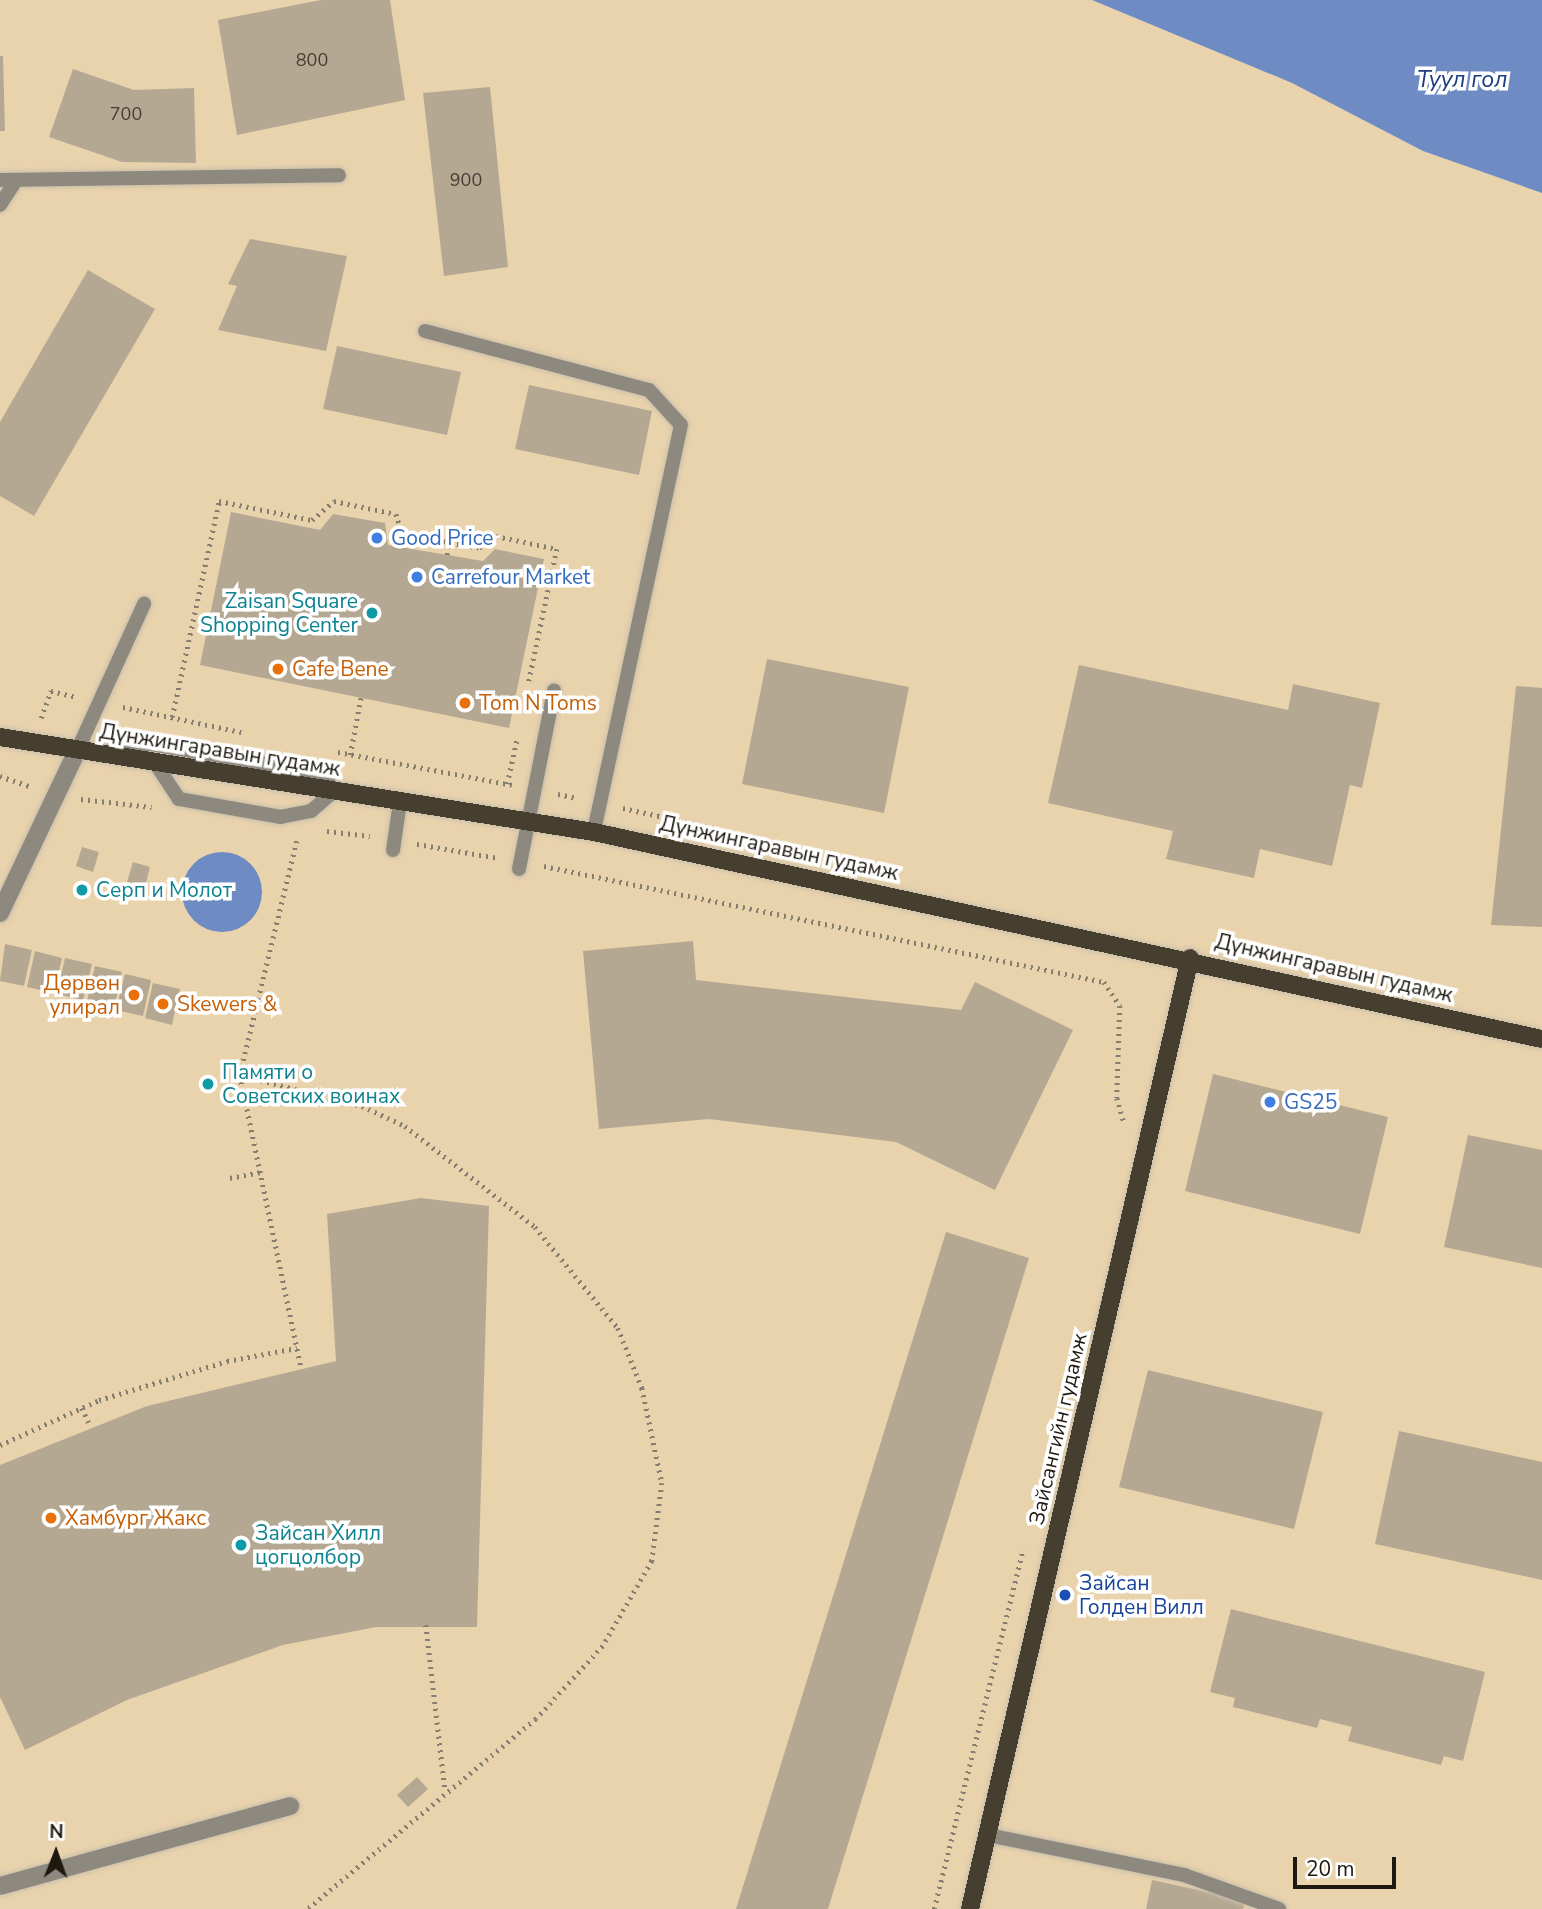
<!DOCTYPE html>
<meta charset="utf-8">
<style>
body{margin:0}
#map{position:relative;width:1542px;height:1909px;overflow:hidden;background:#f0e3cd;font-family:"Nunito Sans",sans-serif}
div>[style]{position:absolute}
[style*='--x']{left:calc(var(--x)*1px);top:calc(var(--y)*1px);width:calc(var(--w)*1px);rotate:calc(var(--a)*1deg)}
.green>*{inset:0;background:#e9d3ad}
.water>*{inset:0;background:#6e8bc3}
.round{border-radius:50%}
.building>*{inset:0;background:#b5a893}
.path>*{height:4.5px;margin-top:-2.25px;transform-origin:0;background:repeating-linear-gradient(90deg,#857d6e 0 2px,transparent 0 7px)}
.roads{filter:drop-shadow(0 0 2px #cabfab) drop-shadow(0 0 2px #cabfab)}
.lane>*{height:14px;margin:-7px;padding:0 7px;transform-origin:7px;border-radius:7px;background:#8d897f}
.street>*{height:18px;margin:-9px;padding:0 9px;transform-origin:9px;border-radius:9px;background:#8d897f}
.primary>*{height:18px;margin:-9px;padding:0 9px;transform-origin:9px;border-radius:9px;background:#463f2f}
.dots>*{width:19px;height:19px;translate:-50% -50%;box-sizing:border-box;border:4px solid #fff;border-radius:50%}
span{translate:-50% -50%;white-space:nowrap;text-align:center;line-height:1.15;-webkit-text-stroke:7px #fff;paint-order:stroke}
.number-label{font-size:18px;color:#433d32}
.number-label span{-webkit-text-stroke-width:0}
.shop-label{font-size:21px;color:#366cbe}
.left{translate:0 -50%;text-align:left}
.culture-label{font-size:21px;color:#0d838f}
.right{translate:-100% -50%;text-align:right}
.food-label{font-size:21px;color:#c56008}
.street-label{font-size:21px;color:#1d1911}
.transit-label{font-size:21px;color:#164399}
.water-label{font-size:23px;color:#1c3c80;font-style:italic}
.north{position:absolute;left:21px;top:1818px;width:70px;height:70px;-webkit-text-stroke:5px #fff;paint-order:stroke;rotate:1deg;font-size:19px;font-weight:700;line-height:28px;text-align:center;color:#1d1911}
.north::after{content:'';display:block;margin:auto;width:24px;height:32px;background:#1d1911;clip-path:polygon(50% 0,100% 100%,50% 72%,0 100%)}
.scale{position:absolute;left:1293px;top:1857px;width:103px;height:32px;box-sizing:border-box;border:4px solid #1d1911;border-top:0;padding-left:9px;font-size:21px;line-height:24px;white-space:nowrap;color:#1d1911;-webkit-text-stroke:5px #fff;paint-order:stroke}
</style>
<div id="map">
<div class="green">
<i style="clip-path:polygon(0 0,1092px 0,1292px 83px,1423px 151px,1542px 193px,1542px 1909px,0 1909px)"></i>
</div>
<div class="water">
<i style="clip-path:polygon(1092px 0,1542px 0,1542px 193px,1423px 151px,1292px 83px)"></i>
<i class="round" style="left:182px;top:852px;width:80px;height:80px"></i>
</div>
<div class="building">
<i style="clip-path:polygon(321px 0,390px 0,405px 100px,237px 135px,218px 20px)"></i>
<i style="clip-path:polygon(0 56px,3px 56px,5px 131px,0 131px)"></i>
<i style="clip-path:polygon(73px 69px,134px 90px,194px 88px,196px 163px,122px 162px,49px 137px)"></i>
<i style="clip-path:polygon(490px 87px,508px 267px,444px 276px,423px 93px)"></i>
<i style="clip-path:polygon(250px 239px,347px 256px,326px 351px,218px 330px,237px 286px,228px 284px)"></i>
<i style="clip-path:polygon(88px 270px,155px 309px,34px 516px,0 496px,0 422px)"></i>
<i style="clip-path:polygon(337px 346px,461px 372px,447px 435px,323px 409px)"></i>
<i style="clip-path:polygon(529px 385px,652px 411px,639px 475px,515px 449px)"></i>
<i style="clip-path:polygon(231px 512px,320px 530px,333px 514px,385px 523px,388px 545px,483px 561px,495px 549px,544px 559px,509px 728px,200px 665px)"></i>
<i style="clip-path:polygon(767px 659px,909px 687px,884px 813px,742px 784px)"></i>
<i style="clip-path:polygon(1079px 665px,1288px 710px,1293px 684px,1380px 703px,1362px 788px,1350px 785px,1332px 866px,1260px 849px,1254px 878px,1166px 859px,1173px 831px,1048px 803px)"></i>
<i style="clip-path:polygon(1516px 686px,1542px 688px,1542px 927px,1491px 925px)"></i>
<i style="clip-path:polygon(82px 847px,99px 852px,93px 872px,76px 866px)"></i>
<i style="clip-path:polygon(133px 862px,150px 867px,145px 887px,127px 882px)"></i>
<i style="clip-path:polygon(693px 941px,696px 980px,961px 1010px,975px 982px,1073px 1030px,995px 1190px,896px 1142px,709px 1119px,599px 1129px,583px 951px)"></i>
<i style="clip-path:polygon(5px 944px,32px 950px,24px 986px,0 981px)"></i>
<i style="clip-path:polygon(35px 951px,62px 958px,54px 993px,27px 987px)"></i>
<i style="clip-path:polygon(65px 958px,92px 964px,83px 1000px,57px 994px)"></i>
<i style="clip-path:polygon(95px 966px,122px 972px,114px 1008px,87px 1001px)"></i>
<i style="clip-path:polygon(125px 974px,151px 980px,143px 1016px,116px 1010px)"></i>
<i style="clip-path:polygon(153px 983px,180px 989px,172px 1025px,145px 1018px)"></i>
<i style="clip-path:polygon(1213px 1074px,1388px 1117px,1360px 1234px,1185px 1191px)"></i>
<i style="clip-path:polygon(1468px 1135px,1542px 1150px,1542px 1268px,1444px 1247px)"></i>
<i style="clip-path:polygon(421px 1198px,489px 1206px,477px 1627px,376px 1627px,283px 1645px,127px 1700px,25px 1750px,0 1697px,0 1465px,147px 1406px,336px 1361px,327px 1214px)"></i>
<i style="clip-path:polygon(946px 1232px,1029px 1258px,828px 1909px,736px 1909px)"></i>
<i style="clip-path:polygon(1148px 1370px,1323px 1412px,1294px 1529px,1119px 1487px)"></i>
<i style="clip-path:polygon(1399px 1431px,1542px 1462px,1542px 1580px,1375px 1544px)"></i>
<i style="clip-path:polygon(1231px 1609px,1485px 1672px,1463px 1761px,1444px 1756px,1441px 1765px,1348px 1741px,1352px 1727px,1320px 1719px,1317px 1728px,1233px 1707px,1235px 1698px,1210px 1692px)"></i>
<i style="clip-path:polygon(417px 1777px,428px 1789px,408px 1807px,397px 1795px)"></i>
<i style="clip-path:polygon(1152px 1880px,1245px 1900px,1243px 1909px,1146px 1909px)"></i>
</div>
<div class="path">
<i style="--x:447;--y:555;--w:13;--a:-81"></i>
<i style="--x:123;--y:707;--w:121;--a:12"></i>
<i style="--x:172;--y:717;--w:221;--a:-77.7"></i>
<i style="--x:219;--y:501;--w:95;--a:11.5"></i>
<i style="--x:312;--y:520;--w:29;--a:-41"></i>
<i style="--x:334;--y:501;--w:63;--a:11.8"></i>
<i style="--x:396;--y:514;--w:20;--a:72"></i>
<i style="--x:402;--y:533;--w:78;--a:11"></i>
<i style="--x:479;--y:548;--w:21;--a:-35"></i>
<i style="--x:496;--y:536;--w:62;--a:12"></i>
<i style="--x:557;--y:549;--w:135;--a:102"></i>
<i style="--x:41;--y:718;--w:29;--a:-70"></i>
<i style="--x:51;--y:691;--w:26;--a:13"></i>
<i style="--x:338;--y:752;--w:177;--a:10.7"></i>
<i style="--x:350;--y:755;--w:59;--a:-79.3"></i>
<i style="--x:0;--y:776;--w:34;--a:19"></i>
<i style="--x:507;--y:784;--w:47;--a:-77.7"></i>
<i style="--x:558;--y:794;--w:19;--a:12"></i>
<i style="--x:81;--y:799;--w:71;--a:6.4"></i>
<i style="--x:623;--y:808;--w:153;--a:12.5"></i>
<i style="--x:327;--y:831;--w:43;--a:6.6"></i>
<i style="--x:297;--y:841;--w:241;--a:103.7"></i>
<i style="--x:240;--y:1075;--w:299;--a:78.2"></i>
<i style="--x:417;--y:844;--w:82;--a:9.8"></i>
<i style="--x:544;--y:866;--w:572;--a:11.7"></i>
<i style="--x:1104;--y:982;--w:29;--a:56"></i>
<i style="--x:1120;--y:1006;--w:92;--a:91.9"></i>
<i style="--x:1117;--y:1098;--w:26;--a:74"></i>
<i style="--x:240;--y:1075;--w:126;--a:14.3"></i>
<i style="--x:362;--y:1106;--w:47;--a:24.9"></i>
<i style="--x:405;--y:1126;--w:165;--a:37.8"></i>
<i style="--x:535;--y:1227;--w:131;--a:50.6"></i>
<i style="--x:618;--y:1328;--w:65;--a:68.2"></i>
<i style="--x:642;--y:1388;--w:97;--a:78.1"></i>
<i style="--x:662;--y:1483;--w:79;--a:97.3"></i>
<i style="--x:652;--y:1561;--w:98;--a:120"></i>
<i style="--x:603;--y:1646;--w:99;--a:132.5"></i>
<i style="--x:536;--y:1719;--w:297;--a:140.2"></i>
<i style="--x:230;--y:1178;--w:31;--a:-11"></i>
<i style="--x:82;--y:1408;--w:19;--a:65"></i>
<i style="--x:0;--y:1445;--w:109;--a:-24.4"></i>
<i style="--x:99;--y:1400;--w:134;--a:-16.9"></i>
<i style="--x:227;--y:1361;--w:71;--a:-10.5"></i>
<i style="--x:426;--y:1625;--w:165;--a:83.4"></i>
<i style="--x:934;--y:1909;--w:371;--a:-76.1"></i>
</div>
<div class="roads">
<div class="lane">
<i style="--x:0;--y:180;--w:339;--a:-0.8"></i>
<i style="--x:0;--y:205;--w:27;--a:-57"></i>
<i style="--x:425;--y:331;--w:232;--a:14.8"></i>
<i style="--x:649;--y:390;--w:47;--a:47.6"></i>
<i style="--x:681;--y:425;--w:416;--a:102.1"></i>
<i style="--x:77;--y:751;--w:162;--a:-65.5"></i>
<i style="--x:108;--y:752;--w:44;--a:-10.5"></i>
<i style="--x:151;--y:744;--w:177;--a:9.8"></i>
<i style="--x:325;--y:774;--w:20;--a:66"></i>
<i style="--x:333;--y:792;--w:29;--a:139"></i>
<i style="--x:311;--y:811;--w:31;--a:169"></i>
<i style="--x:281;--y:817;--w:104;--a:-170"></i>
<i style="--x:179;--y:799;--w:43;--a:-123.7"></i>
<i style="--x:393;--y:850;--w:49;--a:-81.7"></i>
<i style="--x:519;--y:869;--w:182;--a:-78.9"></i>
<i style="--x:988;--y:1835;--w:200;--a:11.5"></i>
<i style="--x:1184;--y:1875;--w:101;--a:19.7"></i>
</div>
<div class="street">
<i style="--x:0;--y:913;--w:179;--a:-64.6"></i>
<i style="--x:0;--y:1886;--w:301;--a:-15.4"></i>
</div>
<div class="primary">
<i style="--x:0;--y:737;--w:602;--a:9.09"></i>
<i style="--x:594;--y:832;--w:970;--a:12.32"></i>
<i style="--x:970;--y:1909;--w:976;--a:-76.97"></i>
</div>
</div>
<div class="dots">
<i style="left:377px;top:538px;background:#3f7fe0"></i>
<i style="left:417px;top:577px;background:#3f7fe0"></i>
<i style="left:372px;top:613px;background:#0f9aa8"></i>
<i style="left:278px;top:669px;background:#e8710a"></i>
<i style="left:465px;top:703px;background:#e8710a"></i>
<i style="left:82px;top:890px;background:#0f9aa8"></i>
<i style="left:134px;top:995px;background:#e8710a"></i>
<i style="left:163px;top:1004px;background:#e8710a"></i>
<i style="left:208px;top:1084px;background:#0f9aa8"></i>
<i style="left:1270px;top:1102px;background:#3f7fe0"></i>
<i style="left:51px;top:1518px;background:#e8710a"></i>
<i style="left:241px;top:1545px;background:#0f9aa8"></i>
<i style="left:1065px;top:1595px;background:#1a4fb4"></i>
</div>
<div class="number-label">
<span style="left:312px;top:60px">800</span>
<span style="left:126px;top:114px">700</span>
<span style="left:466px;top:180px">900</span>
</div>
<div class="shop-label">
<span class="left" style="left:391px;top:538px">Good Price</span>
<span class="left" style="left:431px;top:577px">Carrefour Market</span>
<span class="left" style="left:1284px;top:1102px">GS25</span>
</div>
<div class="culture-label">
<span class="right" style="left:358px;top:613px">Zaisan Square<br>Shopping Center</span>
<span class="left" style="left:96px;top:890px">Серп и Молот</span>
<span class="left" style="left:222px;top:1084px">Памяти о<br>Советских воинах</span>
<span class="left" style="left:255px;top:1545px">Зайсан Хилл<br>цогцолбор</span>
</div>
<div class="food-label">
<span class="left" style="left:292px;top:669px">Cafe Bene</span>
<span class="left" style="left:479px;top:703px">Tom N Toms</span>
<span class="right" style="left:120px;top:995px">Дөрвөн<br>улирал</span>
<span class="left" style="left:177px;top:1004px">Skewers &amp;</span>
<span class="left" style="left:65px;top:1518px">Хамбург Жакс</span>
</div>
<div class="street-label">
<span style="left:220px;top:750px;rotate:9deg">Дүнжингаравын гудамж</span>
<span style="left:779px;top:848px;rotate:12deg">Дүнжингаравын гудамж</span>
<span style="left:1334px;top:968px;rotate:13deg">Дүнжингаравын гудамж</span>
<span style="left:1058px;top:1429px;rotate:-77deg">Зайсангийн гудамж</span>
</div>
<div class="transit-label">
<span class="left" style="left:1079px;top:1595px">Зайсан<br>Голден Вилл</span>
</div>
<div class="water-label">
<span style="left:1462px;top:80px">Туул гол</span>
</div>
<div class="north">N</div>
<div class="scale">20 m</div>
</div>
